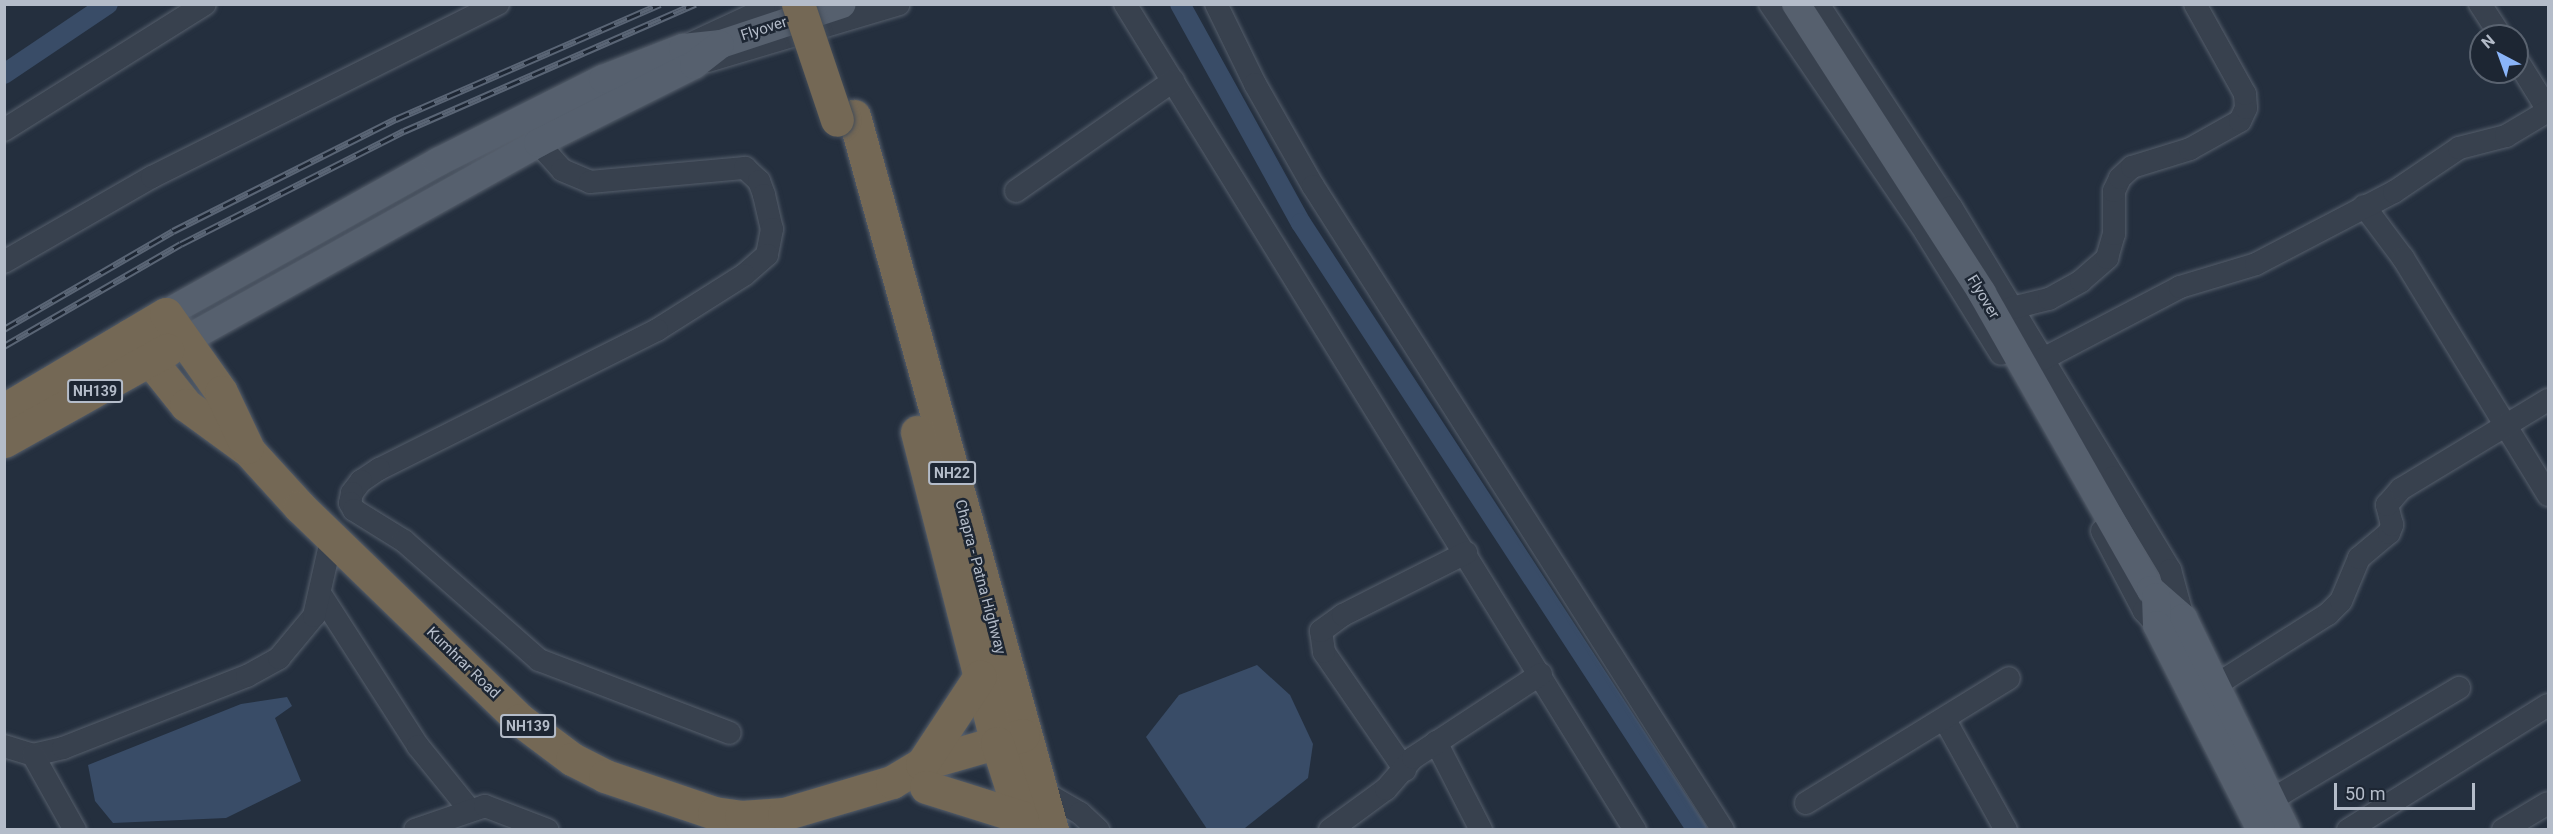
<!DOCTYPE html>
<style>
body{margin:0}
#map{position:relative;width:2553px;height:834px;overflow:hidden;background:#242f3e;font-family:Roboto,sans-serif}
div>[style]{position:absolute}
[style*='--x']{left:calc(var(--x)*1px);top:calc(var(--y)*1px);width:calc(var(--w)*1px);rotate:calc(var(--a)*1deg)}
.water>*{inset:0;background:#394c67}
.canal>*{height:20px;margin:-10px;padding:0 10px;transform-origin:10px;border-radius:10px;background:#394c67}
.roads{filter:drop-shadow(0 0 2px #565f6c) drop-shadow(0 0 2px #565f6c)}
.minor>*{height:22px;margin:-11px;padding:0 11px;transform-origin:11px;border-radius:11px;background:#38414e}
.major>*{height:28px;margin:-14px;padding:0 14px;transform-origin:14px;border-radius:14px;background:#56606e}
.highway>*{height:33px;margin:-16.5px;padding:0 16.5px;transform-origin:16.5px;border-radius:16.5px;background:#746855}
.rail>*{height:7px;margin-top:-3.5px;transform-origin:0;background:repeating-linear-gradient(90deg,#1d2633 0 14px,#5a6575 0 28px);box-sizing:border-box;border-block:2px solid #5a6575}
.bridges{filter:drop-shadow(0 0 2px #434c59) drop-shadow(0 0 2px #434c59)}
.highway-bridge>*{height:33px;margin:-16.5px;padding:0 16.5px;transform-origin:16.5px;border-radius:16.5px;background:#746855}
span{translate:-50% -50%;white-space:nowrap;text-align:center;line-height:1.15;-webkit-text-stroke:5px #1d2633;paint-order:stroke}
.shield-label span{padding:2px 4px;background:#1d2633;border:2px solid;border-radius:4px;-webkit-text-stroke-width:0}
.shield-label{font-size:14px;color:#b4bcc9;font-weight:700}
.street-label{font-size:15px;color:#b4bcc9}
.frame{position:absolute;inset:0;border:6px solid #b4bcc9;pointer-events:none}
.north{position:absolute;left:2469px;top:24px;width:60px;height:60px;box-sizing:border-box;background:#1d2633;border:2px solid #59626f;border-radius:50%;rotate:319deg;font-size:16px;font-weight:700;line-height:24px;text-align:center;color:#b4bcc9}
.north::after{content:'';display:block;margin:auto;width:21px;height:27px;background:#8ab4f8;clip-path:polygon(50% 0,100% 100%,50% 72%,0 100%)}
.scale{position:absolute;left:2334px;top:783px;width:141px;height:27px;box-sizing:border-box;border:3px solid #b4bcc9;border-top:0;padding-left:8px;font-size:18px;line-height:21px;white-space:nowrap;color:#b4bcc9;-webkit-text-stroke:4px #1d2633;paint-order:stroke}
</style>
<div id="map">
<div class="water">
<i style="clip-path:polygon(1257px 665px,1290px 695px,1313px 744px,1308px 778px,1245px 828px,1207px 829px,1146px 737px,1179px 695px)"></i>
<i style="clip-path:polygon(287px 697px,292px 706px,275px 718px,301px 781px,226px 818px,113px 823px,95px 801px,88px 765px,241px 704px)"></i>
</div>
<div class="canal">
<i style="--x:1180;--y:4;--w:250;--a:61.1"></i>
<i style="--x:1301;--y:223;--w:725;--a:56.88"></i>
<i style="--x:4;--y:74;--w:125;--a:-33.9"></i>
</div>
<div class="roads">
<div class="minor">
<i style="--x:1125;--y:4;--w:971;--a:58.31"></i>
<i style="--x:1216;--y:4;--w:89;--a:64"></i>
<i style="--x:1255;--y:84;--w:117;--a:60.4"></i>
<i style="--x:1313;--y:186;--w:763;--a:57.52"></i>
<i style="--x:1770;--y:4;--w:277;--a:55.7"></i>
<i style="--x:1926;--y:233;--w:142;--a:58.2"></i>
<i style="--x:1818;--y:4;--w:243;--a:56.8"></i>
<i style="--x:1951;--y:207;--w:315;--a:58.9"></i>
<i style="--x:2114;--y:477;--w:109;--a:58.9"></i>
<i style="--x:2170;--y:570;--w:50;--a:74.8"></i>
<i style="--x:2480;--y:4;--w:38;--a:57"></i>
<i style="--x:690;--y:44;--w:95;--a:-24.9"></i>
<i style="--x:2517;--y:60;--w:59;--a:58.2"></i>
<i style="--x:708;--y:61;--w:199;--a:-16.6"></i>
<i style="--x:4;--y:130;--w:237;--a:-32.1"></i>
<i style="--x:538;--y:143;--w:36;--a:48"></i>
<i style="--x:562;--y:170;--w:30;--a:23"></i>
<i style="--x:590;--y:182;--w:156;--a:-5.2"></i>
<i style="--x:745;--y:168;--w:19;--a:43"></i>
<i style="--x:759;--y:181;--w:15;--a:70"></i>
<i style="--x:764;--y:195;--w:35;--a:77"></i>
<i style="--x:772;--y:229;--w:26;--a:101"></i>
<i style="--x:767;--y:255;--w:30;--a:139"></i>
<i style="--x:744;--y:275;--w:103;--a:147.7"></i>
<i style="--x:657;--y:330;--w:311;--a:153.4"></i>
<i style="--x:379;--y:469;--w:22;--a:146"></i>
<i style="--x:361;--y:481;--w:15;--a:127"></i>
<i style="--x:352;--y:493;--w:10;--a:101"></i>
<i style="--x:350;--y:503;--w:8;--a:60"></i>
<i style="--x:354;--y:510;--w:59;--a:31.8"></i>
<i style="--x:404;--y:541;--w:180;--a:41.4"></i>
<i style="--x:539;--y:660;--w:204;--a:20.9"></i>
<i style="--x:1016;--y:191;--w:192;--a:-35"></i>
<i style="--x:2364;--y:206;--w:65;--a:53.1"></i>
<i style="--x:2403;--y:258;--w:278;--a:58.5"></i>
<i style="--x:4;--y:262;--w:171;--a:-29.9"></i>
<i style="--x:152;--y:177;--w:387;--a:-26.6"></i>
<i style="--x:2012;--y:308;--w:38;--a:-14"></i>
<i style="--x:2049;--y:299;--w:37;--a:-29"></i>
<i style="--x:2081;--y:281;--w:35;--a:-41"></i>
<i style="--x:2107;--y:258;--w:25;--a:-74"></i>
<i style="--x:2114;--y:234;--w:43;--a:-90"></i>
<i style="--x:2114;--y:191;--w:14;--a:-65"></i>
<i style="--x:2120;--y:178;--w:16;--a:-43"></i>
<i style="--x:2132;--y:167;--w:61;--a:-17.2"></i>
<i style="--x:2190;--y:149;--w:57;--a:-29.2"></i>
<i style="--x:2240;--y:121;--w:14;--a:-65"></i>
<i style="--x:2246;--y:108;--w:14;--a:-94"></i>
<i style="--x:2245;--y:94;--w:103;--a:-119.1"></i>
<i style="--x:2043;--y:359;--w:155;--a:-27.7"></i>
<i style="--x:2180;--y:287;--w:79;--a:-16.8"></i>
<i style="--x:2256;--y:264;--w:156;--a:-27.6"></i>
<i style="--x:2394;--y:192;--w:78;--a:-34.1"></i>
<i style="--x:2459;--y:148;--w:49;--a:-14.3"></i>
<i style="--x:2506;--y:136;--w:49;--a:-30.8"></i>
<i style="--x:2102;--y:531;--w:90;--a:62.3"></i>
<i style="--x:2144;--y:611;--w:19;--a:47"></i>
<i style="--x:321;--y:595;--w:179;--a:57.3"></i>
<i style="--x:418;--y:746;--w:81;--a:51"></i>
<i style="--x:2216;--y:685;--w:133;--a:-32.4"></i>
<i style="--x:2328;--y:614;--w:18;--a:-45"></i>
<i style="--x:2341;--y:601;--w:47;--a:-67.3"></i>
<i style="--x:2359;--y:558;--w:39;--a:-40"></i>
<i style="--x:2389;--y:533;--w:9;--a:-69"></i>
<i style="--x:2392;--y:525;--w:21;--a:-104"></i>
<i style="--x:2387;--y:505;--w:21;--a:-49"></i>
<i style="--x:2401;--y:489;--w:172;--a:-31.2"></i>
<i style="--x:1945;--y:720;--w:126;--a:61"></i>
<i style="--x:1436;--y:742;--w:99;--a:62.9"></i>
<i style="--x:4;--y:746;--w:30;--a:17"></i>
<i style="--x:33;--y:755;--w:31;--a:-13"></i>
<i style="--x:63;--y:748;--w:198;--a:-21.4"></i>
<i style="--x:247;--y:676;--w:37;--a:-29"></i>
<i style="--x:279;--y:658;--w:55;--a:-50.2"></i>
<i style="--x:314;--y:616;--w:82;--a:-77.3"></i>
<i style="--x:33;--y:755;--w:86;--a:60.8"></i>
<i style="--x:1405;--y:770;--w:143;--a:-124.5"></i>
<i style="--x:1324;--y:652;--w:21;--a:-98"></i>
<i style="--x:1321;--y:631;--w:27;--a:-36"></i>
<i style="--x:1343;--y:615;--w:138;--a:-26.8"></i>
<i style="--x:1040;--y:790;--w:46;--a:29.9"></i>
<i style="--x:1080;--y:813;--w:25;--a:43"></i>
<i style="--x:2271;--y:800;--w:219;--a:-30.8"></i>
<i style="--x:1806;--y:803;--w:238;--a:-31.6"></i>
<i style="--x:415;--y:830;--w:74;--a:-18.9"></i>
<i style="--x:485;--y:806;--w:67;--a:20.9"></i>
<i style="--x:1330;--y:830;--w:69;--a:-36.2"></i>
<i style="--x:1386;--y:789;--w:41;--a:-48.9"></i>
<i style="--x:1413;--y:758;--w:153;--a:-33.3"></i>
<i style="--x:2348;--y:830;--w:236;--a:-32"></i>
<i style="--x:2503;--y:830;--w:52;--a:-31"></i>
</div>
<div class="major">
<i style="--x:1796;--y:4;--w:344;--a:57.2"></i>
<i style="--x:1982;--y:293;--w:342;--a:60.4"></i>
<i style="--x:2151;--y:590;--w:43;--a:41.2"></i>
<i style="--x:2183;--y:618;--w:236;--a:64.1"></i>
<i style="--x:166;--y:314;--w:312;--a:-29.2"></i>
<i style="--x:438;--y:162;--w:185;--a:-26.7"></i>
<i style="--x:603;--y:79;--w:86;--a:-21.2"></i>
<i style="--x:683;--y:48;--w:38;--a:-6"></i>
<i style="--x:721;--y:44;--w:127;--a:-18.3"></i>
<i style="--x:184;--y:341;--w:406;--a:-29.2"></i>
<i style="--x:538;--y:143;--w:174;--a:-26.6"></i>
<i style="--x:694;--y:65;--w:33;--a:-38"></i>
<i style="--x:2156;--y:597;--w:28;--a:88"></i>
<i style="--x:2157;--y:625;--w:230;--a:63.1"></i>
</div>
<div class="highway">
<i style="--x:854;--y:116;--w:741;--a:74.5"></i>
<i style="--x:130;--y:335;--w:90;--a:51.3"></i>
<i style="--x:186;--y:405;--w:78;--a:36.1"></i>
<i style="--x:249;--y:451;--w:76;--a:47.7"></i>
<i style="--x:300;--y:507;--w:306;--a:44.1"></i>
<i style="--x:520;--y:720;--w:65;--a:36.9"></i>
<i style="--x:572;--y:759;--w:37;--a:27"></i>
<i style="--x:605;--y:776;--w:115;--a:18.7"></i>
<i style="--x:714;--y:813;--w:27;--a:8"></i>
<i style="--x:741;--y:817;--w:43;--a:-4"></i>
<i style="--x:784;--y:814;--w:113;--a:-16.5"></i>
<i style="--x:892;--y:782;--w:35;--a:-31"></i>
<i style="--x:922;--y:764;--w:105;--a:-16"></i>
<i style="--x:4;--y:410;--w:188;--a:-30.7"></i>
<i style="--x:166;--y:314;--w:95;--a:54.8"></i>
<i style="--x:221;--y:392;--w:61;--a:64.7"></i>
<i style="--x:917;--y:432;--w:321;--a:75.6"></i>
<i style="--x:997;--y:743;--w:91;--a:72.2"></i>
<i style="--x:4;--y:441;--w:187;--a:-29.2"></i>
<i style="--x:922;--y:764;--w:105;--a:-56.6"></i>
<i style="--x:926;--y:787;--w:100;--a:17.5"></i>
</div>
</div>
<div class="rail">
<i style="--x:4;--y:329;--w:195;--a:-30.1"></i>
<i style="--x:173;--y:231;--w:250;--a:-26.7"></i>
<i style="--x:396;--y:119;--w:288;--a:-23.5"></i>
<i style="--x:4;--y:346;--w:204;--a:-30"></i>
<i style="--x:181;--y:244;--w:250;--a:-26.9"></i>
<i style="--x:404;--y:131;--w:318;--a:-23.6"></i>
</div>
<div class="bridges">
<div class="highway-bridge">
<i style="--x:798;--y:4;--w:122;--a:71.4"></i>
</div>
</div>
<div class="shield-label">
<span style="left:95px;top:391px">NH139</span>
<span style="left:952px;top:473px">NH22</span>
<span style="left:528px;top:726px">NH139</span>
</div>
<div class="street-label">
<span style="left:764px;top:29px;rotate:-18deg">Flyover</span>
<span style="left:1983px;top:297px;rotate:59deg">Flyover</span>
<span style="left:980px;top:577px;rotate:75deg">Chapra - Patna Highway</span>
<span style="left:463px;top:663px;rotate:44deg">Kumhrar Road</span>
</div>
<div class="frame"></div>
<div class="north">N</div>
<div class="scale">50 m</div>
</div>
